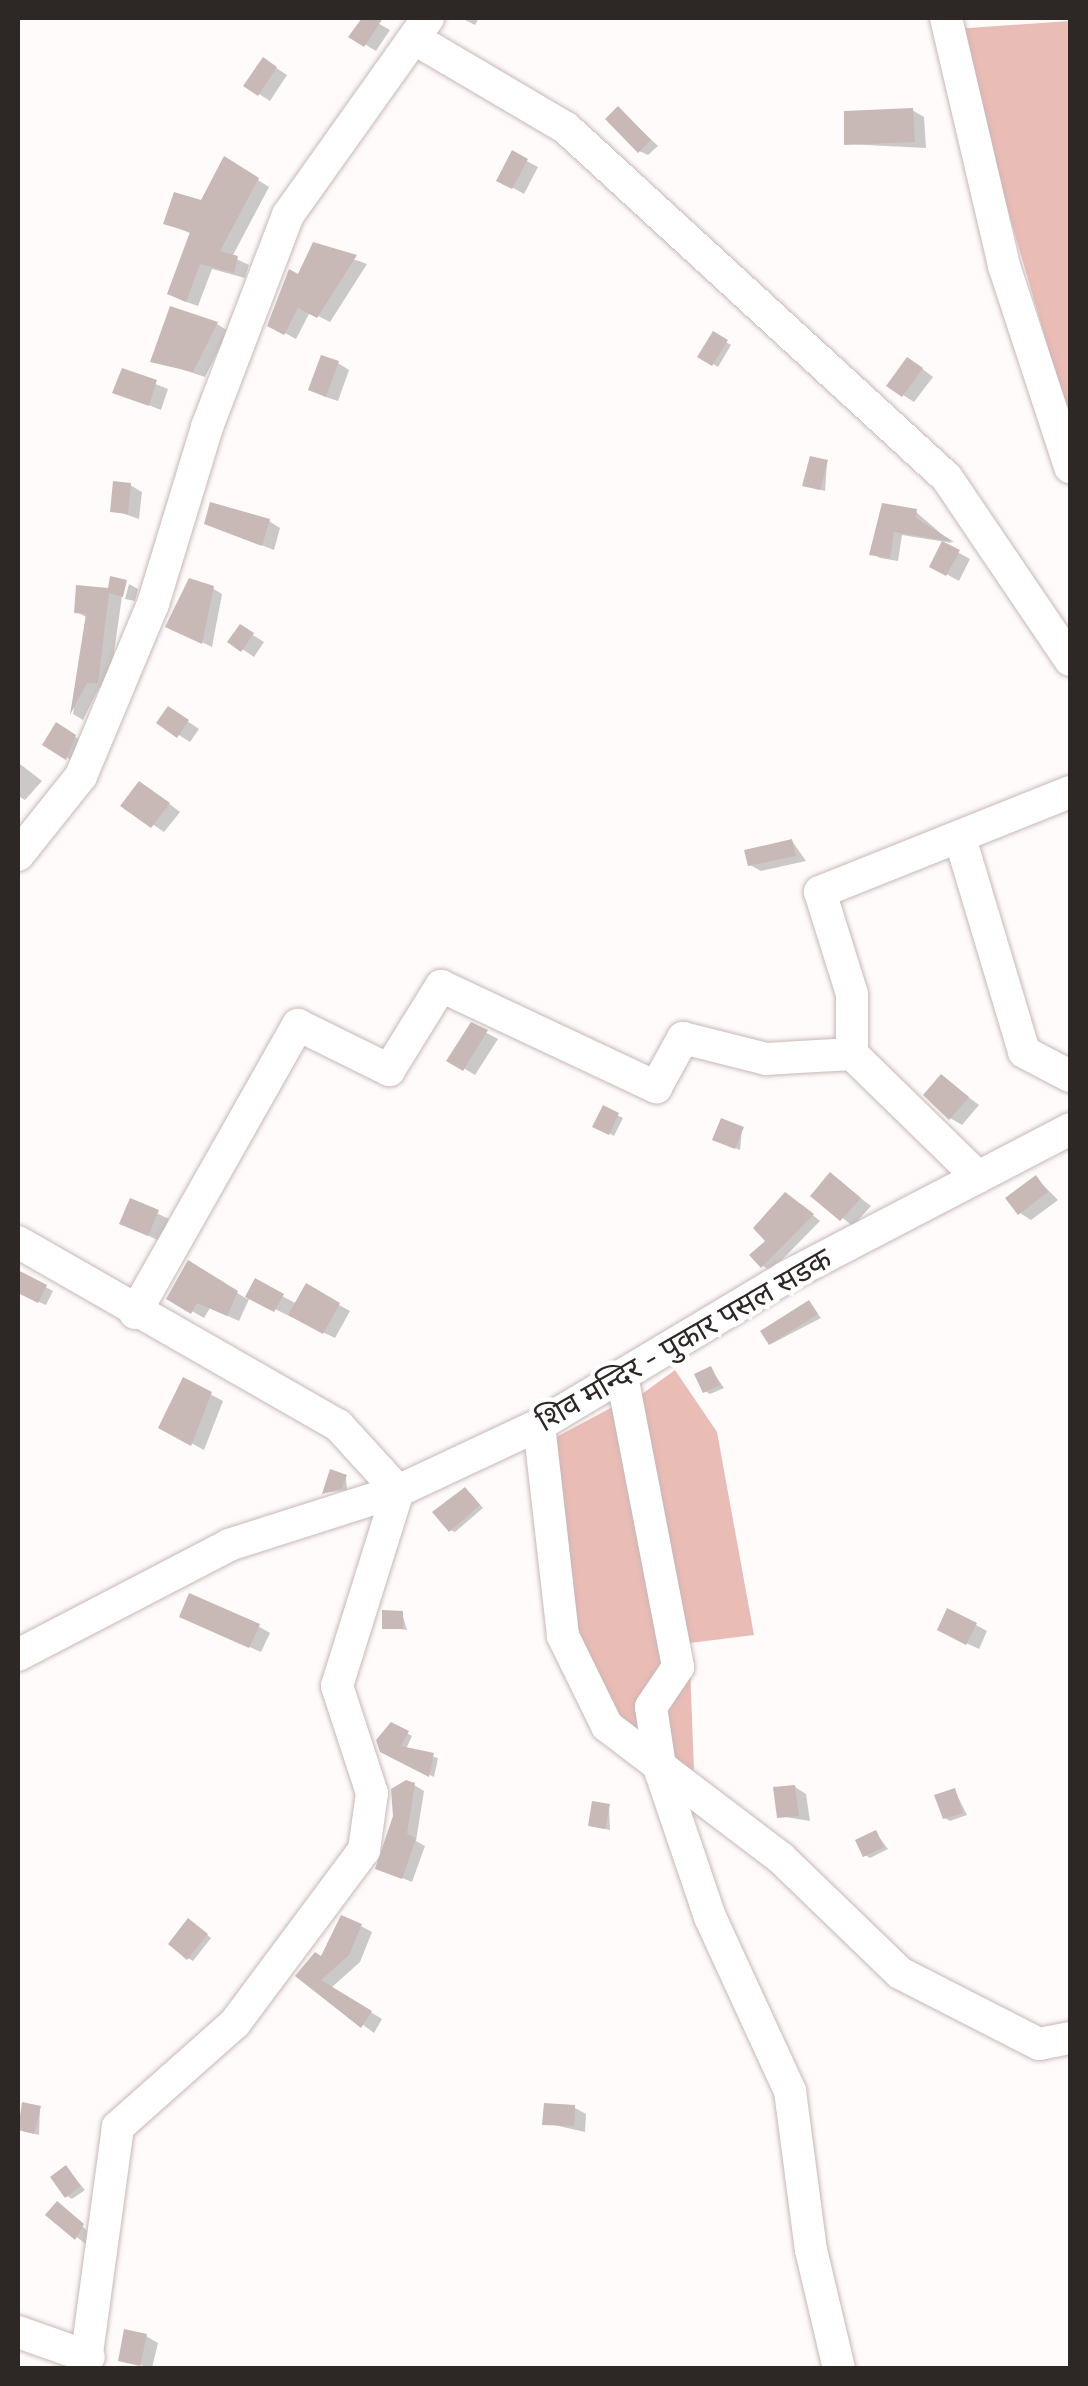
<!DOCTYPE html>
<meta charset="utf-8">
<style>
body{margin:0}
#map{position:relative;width:1088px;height:2386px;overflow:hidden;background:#fefbfa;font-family:Figtree,"Noto Sans Devanagari",sans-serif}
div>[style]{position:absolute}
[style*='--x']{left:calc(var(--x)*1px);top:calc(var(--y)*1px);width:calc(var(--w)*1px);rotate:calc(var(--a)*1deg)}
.green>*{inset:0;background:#eabcb6}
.shadow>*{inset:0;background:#0003}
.building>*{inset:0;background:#c8b9b7}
.roads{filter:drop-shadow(0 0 2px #c7b8b6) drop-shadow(0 0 2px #c7b8b6)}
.minor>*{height:32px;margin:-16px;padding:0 16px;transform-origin:16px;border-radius:16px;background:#fff}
span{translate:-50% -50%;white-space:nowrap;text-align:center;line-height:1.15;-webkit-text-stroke:9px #fff;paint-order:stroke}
.street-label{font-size:30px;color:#2d2726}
.frame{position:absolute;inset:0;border:20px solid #2d2726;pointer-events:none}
</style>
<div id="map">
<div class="green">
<i style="clip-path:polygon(1070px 21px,1070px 423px,955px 29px)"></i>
<i style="clip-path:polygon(675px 1370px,717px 1432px,754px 1635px,690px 1643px,635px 1399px)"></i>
<i style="clip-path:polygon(620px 1403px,670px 1660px,648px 1748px,615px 1721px,574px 1636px,547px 1442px)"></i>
<i style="clip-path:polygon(690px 1667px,694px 1770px,673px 1770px,660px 1711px)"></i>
</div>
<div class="shadow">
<i style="clip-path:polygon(369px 18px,390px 30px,376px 51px,351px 36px)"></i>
<i style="clip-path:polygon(461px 18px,479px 18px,475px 25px)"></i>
<i style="clip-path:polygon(264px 60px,287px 75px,270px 101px,259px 94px)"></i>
<i style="clip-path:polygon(618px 109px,658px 146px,648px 155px,639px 151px)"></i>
<i style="clip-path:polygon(912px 110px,924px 117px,926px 148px,846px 144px)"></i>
<i style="clip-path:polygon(513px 154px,538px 167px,524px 194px,499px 180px)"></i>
<i style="clip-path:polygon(225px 159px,269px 187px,232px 257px,249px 265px,245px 278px,212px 269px,198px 306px,181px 300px,192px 234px,166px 223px,203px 203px)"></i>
<i style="clip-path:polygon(314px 245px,367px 264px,330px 322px,310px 312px,296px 339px,270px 325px)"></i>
<i style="clip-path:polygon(217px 324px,228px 331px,205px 377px,153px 360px)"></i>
<i style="clip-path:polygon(714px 335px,731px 345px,718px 367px,700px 356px)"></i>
<i style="clip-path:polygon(338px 363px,349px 370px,338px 401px,323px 396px)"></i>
<i style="clip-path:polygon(920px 367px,933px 377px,914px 402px,903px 395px)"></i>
<i style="clip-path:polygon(123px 371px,168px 389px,161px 410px,116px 392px)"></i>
<i style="clip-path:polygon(827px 463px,825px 491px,810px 487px)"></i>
<i style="clip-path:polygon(130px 485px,142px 492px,139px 519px,113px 510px)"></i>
<i style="clip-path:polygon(884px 506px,916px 512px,952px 543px,902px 535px,898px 561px,880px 558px,872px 554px)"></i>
<i style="clip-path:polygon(269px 521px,280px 528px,274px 550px,219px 529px)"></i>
<i style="clip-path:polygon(943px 544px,970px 559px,959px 581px,932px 566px)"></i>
<i style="clip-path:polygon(124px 582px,109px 688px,99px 688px,83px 720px,73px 714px,88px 618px,77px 612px)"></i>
<i style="clip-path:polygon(129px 584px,138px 589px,135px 601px,125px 599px)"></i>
<i style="clip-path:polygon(212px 588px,222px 594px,212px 647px,178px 631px)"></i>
<i style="clip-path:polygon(240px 627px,264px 642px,254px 657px,230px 641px)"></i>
<i style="clip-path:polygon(180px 716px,199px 729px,190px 742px,160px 723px)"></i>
<i style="clip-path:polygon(57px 726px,87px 744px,78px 764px,45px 744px)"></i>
<i style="clip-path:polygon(20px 764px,42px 781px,25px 800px,18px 796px)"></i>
<i style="clip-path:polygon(151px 790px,180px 812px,164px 832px,124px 805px)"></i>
<i style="clip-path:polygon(792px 841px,806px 861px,761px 871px,750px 865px)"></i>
<i style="clip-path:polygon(472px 1025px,498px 1039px,475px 1075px,450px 1060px)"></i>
<i style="clip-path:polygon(942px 1077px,979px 1105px,962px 1125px,950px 1118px)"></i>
<i style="clip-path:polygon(604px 1109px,623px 1118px,614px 1136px,595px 1126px)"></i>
<i style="clip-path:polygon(742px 1129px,740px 1150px,720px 1142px)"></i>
<i style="clip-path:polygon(831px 1175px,871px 1206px,853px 1226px,813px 1195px)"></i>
<i style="clip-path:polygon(1036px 1178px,1058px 1200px,1031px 1220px,1020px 1213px)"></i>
<i style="clip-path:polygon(794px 1200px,820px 1221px,771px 1271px,763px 1266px,768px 1241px)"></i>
<i style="clip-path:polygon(131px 1201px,169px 1219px,160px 1241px,133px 1229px)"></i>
<i style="clip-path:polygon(189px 1263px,247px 1299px,256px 1282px,297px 1304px,307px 1287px,350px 1311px,335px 1338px,250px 1297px,239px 1321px,210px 1308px,204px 1318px,169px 1298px)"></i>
<i style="clip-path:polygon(18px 1273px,53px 1291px,46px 1305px,18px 1293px)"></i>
<i style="clip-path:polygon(809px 1303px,821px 1318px,771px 1344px)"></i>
<i style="clip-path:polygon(711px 1369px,724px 1388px,710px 1394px,705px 1391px)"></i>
<i style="clip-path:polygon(184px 1380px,223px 1401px,204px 1450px,161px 1427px)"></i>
<i style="clip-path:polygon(346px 1478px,347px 1490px,324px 1493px)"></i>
<i style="clip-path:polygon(470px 1493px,483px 1508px,455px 1532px,450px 1530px)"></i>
<i style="clip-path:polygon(402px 1613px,407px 1630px,384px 1627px)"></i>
<i style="clip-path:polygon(193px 1622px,258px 1626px,270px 1633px,261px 1652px)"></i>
<i style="clip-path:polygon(976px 1625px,987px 1631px,979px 1649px,951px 1636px)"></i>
<i style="clip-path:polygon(392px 1725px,412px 1736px,406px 1749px,438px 1758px,434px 1777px,382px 1751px)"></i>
<i style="clip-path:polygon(414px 1785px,424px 1791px,416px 1841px,425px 1846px,412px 1882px,378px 1868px)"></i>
<i style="clip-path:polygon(795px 1787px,806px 1794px,810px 1821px,779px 1816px)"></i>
<i style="clip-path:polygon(955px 1791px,967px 1815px,950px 1821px,945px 1818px)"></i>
<i style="clip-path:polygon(609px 1806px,610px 1830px,596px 1827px)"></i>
<i style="clip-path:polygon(876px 1833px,888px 1849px,870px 1858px,865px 1855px)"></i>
<i style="clip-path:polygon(194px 1924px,211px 1938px,193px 1961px,188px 1958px)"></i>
<i style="clip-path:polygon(361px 1926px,372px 1932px,360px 1962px,331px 1988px,382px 2019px,374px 2033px,298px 1976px)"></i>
<i style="clip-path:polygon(575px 2108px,586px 2114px,585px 2132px,545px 2123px)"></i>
<i style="clip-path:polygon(40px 2109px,39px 2135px,24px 2131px)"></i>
<i style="clip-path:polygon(66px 2168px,85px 2190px,72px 2199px,67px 2196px)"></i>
<i style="clip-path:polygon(58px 2204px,94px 2237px,87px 2245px,48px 2215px)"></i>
<i style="clip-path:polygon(146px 2336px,158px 2343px,152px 2368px,120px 2360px)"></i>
</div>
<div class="building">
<i style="clip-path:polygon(362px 18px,383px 18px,364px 47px,348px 37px)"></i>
<i style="clip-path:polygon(263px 57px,277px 67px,258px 96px,243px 86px)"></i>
<i style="clip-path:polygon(618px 106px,651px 140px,638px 153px,605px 119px)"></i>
<i style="clip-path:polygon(913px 108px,915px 142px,844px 145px,844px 111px)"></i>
<i style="clip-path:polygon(512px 150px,528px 159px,512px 189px,496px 181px)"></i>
<i style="clip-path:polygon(224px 156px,259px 178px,220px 251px,238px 256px,234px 273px,200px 264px,186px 302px,167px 294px,190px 232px,163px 224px,174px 192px,201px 200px)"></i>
<i style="clip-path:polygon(313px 242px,357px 255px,317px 318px,298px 308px,284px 335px,267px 326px,289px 269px,298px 274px)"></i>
<i style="clip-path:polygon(170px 306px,218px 322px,193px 372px,150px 362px)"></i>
<i style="clip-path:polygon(713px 331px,728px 340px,712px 366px,697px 357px)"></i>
<i style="clip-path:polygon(321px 355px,339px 361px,326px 397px,308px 390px)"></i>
<i style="clip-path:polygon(907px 357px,923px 368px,902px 397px,886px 386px)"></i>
<i style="clip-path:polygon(122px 368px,157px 380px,149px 406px,112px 393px)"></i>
<i style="clip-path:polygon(810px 456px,828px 460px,820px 490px,802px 486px)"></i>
<i style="clip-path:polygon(113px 481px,131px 483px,128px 514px,110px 512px)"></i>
<i style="clip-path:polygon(210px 502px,270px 519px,262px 546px,204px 524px)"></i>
<i style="clip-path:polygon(882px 503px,917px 509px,916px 518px,954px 542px,894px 532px,890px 558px,869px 555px)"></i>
<i style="clip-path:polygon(942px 541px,960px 550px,946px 576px,929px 567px)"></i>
<i style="clip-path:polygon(110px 576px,127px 580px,123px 597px,109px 593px,98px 683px,87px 683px,70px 715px,86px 614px,74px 613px,76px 585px,108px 588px)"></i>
<i style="clip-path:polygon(189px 578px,214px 586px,202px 644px,165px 627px)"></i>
<i style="clip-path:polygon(240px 624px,254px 633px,241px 652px,227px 642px)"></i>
<i style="clip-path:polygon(168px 706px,189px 720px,177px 738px,156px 723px)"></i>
<i style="clip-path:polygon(56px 722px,76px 735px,66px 760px,42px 745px)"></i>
<i style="clip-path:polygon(139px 781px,170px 803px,151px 828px,120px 806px)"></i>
<i style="clip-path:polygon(792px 839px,796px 856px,748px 866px,744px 850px)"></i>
<i style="clip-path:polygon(471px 1022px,488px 1030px,463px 1071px,446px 1061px)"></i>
<i style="clip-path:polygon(941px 1074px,969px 1097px,949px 1120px,923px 1095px)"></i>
<i style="clip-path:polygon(603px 1105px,619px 1113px,609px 1135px,592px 1127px)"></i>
<i style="clip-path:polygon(721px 1118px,744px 1127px,735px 1149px,712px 1140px)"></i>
<i style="clip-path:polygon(830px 1172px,861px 1198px,840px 1221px,810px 1196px)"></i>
<i style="clip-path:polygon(1036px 1175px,1048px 1192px,1018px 1215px,1005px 1198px)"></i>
<i style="clip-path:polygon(785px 1192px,814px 1214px,761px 1268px,749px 1255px,765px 1241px,753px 1228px)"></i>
<i style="clip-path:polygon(130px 1198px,159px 1210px,148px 1236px,119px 1224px)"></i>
<i style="clip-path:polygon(188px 1260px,238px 1291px,227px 1316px,197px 1303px,191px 1314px,166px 1299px)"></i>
<i style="clip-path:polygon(18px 1270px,47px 1285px,38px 1303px,18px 1293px)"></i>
<i style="clip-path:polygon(255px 1278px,284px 1294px,274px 1312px,245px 1297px)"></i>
<i style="clip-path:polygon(306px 1283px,340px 1303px,323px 1334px,288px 1315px)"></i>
<i style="clip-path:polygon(809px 1300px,818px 1314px,769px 1345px,760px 1331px)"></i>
<i style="clip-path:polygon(711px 1366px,720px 1385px,703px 1393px,694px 1374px)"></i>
<i style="clip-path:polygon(183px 1377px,212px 1392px,191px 1446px,158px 1428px)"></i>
<i style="clip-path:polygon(330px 1469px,347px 1475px,342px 1488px,322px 1494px)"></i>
<i style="clip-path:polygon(465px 1487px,480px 1505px,449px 1532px,432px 1512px)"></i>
<i style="clip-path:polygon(189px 1593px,260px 1624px,249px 1648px,179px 1617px)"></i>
<i style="clip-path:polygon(947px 1608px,977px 1623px,966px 1645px,937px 1630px)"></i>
<i style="clip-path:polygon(382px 1610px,403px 1611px,403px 1629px,382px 1629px)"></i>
<i style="clip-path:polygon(391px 1722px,409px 1731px,401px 1746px,434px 1753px,429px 1777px,380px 1752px,376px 1740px)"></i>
<i style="clip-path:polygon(406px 1780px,415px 1783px,407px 1834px,416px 1838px,402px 1879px,375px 1869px,393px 1816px,391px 1789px)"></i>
<i style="clip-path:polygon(795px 1785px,799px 1816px,777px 1818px,773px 1787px)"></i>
<i style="clip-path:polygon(955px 1788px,963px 1813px,943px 1819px,934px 1795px)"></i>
<i style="clip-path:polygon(592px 1801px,610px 1804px,605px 1829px,588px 1826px)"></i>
<i style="clip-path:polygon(876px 1830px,884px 1847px,863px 1857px,855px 1840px)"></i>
<i style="clip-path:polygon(341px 1915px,362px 1924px,349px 1955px,321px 1980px,372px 2011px,361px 2028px,295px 1976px,315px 1952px,321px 1956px)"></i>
<i style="clip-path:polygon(188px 1918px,208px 1934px,187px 1960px,168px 1944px)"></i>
<i style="clip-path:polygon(22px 2102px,41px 2106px,34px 2134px,18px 2130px)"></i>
<i style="clip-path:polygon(544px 2103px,575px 2105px,574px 2126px,542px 2125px)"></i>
<i style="clip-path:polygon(66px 2165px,81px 2186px,65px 2198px,50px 2177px)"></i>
<i style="clip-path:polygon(57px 2201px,84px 2224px,75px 2240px,45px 2215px)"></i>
<i style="clip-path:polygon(124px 2329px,147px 2334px,140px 2366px,118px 2361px)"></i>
</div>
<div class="roads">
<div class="minor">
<i style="--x:946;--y:18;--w:255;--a:76.8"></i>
<i style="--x:1004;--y:266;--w:212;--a:71.8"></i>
<i style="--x:415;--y:39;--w:175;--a:30.5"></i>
<i style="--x:566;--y:128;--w:517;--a:42.57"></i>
<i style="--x:947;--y:478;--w:220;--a:55.9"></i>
<i style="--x:960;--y:838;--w:223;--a:73.3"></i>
<i style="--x:1024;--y:1052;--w:52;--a:27.6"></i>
<i style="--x:18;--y:855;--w:101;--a:-51.4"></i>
<i style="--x:81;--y:776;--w:186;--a:-67.3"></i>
<i style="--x:153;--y:604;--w:185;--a:-73"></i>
<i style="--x:207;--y:427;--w:227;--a:-69.1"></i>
<i style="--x:288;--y:215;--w:242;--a:-54.6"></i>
<i style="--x:852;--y:1054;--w:60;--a:-90"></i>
<i style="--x:852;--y:994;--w:107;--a:-107.4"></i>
<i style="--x:820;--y:892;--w:269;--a:-21.8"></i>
<i style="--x:18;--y:1242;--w:369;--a:29.8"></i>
<i style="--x:338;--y:1425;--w:89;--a:47.7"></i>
<i style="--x:398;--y:1491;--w:204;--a:107.4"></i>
<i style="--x:337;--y:1686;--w:113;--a:71.9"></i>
<i style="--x:372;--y:1793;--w:58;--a:98"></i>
<i style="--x:364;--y:1850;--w:216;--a:126.7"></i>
<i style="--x:235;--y:2023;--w:157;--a:138.4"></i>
<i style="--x:118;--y:2127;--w:243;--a:97.8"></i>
<i style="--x:135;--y:1313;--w:331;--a:-60.5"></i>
<i style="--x:298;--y:1025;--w:102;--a:26.3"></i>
<i style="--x:389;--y:1070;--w:99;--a:-58.2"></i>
<i style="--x:441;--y:986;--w:238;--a:25.2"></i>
<i style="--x:656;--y:1087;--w:56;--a:-61.1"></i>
<i style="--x:683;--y:1038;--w:86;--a:14.2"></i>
<i style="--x:766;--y:1059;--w:86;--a:-3.3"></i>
<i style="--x:852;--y:1054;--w:176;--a:44.3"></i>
<i style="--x:623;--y:1381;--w:291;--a:79.1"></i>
<i style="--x:678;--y:1667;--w:48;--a:124"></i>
<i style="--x:651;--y:1707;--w:67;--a:81.4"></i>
<i style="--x:661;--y:1773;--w:152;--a:71.2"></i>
<i style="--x:710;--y:1917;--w:192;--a:65.3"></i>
<i style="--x:790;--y:2091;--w:160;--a:82.5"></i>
<i style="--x:811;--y:2250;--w:121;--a:76.7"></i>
<i style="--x:539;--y:1425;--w:212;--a:83.5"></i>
<i style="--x:563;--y:1636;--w:100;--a:63.9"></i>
<i style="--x:607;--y:1726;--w:218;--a:37.2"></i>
<i style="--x:781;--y:1858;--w:165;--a:44"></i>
<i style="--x:900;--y:1973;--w:156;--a:27.1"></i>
<i style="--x:1039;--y:2044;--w:32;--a:-11"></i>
<i style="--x:18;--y:1655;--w:238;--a:-27.5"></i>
<i style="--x:229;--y:1545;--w:177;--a:-17.7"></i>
<i style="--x:398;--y:1491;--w:156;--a:-25.1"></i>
<i style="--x:539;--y:1425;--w:288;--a:-30.9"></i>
<i style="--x:786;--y:1277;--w:320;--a:-27.5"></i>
<i style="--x:18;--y:2332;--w:75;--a:19.4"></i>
</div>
</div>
<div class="street-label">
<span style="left:684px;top:1340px;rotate:-30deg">शिव मन्दिर - पुकार पसल सडक</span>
</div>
<div class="frame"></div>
</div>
